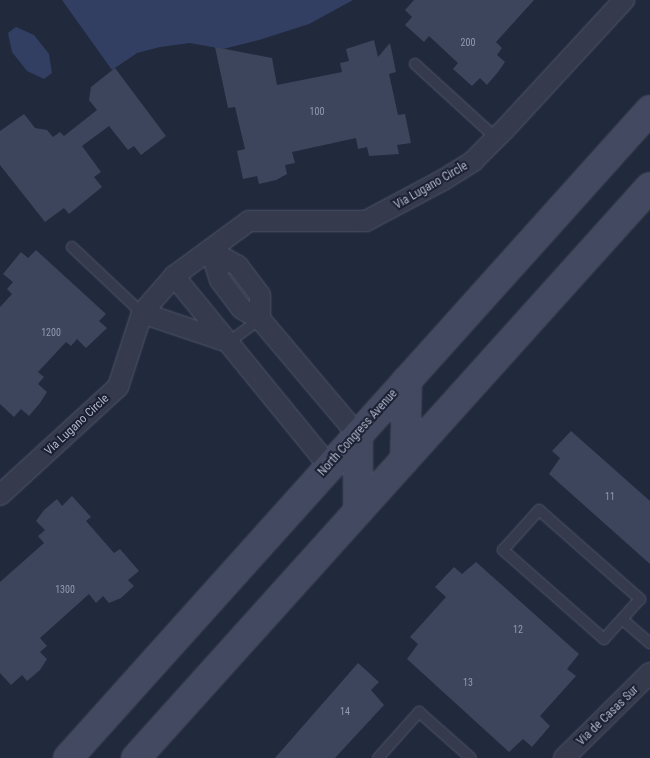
<!DOCTYPE html>
<style>
body{margin:0}
#map{position:relative;width:650px;height:758px;overflow:hidden;background:#21293d;font-family:"Roboto Condensed",sans-serif}
div>[style]{position:absolute}
[style*='--x']{left:calc(var(--x)*1px);top:calc(var(--y)*1px);width:calc(var(--w)*1px);rotate:calc(var(--a)*1deg)}
.water>*{inset:0;background:#323f63}
.building>*{inset:0;background:#3d455d}
.roads{filter:drop-shadow(0 0 1px #505668) drop-shadow(0 0 1px #505668)}
.lane>*{height:10px;margin:-5px;padding:0 5px;transform-origin:5px;border-radius:5px;background:#353b4d}
.street>*{height:20px;margin:-10px;padding:0 10px;transform-origin:10px;border-radius:10px;background:#353b4d}
.secondary>*{height:28px;margin:-14px;padding:0 14px;transform-origin:14px;border-radius:14px;background:#434960}
span{translate:-50% -50%;white-space:nowrap;text-align:center;line-height:1.15;-webkit-text-stroke:4px #1a2032;paint-order:stroke}
.number-label{font-size:10px;color:#939aae}
.number-label span{-webkit-text-stroke-width:0}
.street-label{font-size:12px;color:#b0b6c9}
</style>
<div id="map">
<div class="water">
<i style="clip-path:polygon(62px 0,353px 0,309px 24px,259px 40px,223px 49px,190px 43px,160px 47px,137px 53px,112px 70px)"></i>
<i style="clip-path:polygon(16px 27px,34px 35px,49px 54px,52px 73px,44px 79px,27px 71px,12px 52px,8px 33px)"></i>
</div>
<div class="building">
<i style="clip-path:polygon(414px 0,534px 0,496px 42px,502px 48px,497px 55px,505px 62px,498px 72px,487px 85px,480px 78px,472px 86px,453px 69px,458px 63px,429px 36px,424px 42px,405px 25px,412px 17px,405px 10px)"></i>
<i style="clip-path:polygon(374px 40px,378px 57px,390px 43px,396px 72px,389px 74px,398px 115px,405px 114px,411px 143px,397px 145px,399px 154px,369px 156px,367px 147px,358px 149px,356px 138px,292px 152px,295px 163px,285px 165px,287px 174px,276px 180px,259px 184px,257px 176px,243px 179px,237px 151px,245px 149px,235px 107px,228px 108px,215px 47px,272px 58px,277px 85px,342px 72px,340px 63px,349px 61px,346px 49px)"></i>
<i style="clip-path:polygon(115px 68px,166px 136px,141px 155px,134px 146px,128px 150px,109px 126px,82px 146px,101px 172px,94px 177px,102px 187px,69px 214px,64px 208px,45px 222px,0 165px,0 131px,24px 114px,35px 128px,47px 130px,53px 137px,60px 132px,64px 136px,97px 110px,89px 100px,91px 87px)"></i>
<i style="clip-path:polygon(36px 250px,106px 314px,99px 321px,107px 328px,86px 348px,77px 339px,71px 346px,66px 342px,38px 372px,44px 377px,38px 384px,47px 392px,40px 403px,29px 416px,21px 409px,14px 417px,0 404px,0 307px,12px 294px,7px 289px,13px 282px,3px 274px,21px 252px,28px 258px)"></i>
<i style="clip-path:polygon(571px 431px,650px 501px,650px 564px,549px 474px,560px 458px,552px 451px)"></i>
<i style="clip-path:polygon(72px 496px,91px 517px,86px 521px,114px 553px,120px 549px,139px 571px,128px 580px,134px 586px,121px 598px,109px 603px,103px 596px,96px 603px,89px 594px,59px 621px,40px 638px,47px 646px,40px 652px,47px 659px,40px 670px,27px 681px,22px 675px,11px 685px,0 673px,0 582px,44px 543px,38px 536px,45px 530px,36px 521px,44px 510px,57px 499px,62px 506px)"></i>
<i style="clip-path:polygon(476px 562px,579px 654px,567px 669px,576px 676px,540px 716px,550px 726px,532px 747px,523px 739px,509px 752px,407px 659px,418px 644px,410px 637px,446px 597px,435px 587px,454px 567px,462px 574px)"></i>
<i style="clip-path:polygon(358px 663px,379px 682px,371px 690px,384px 705px,335px 758px,275px 758px)"></i>
</div>
<div class="roads">
<div class="lane">
<i style="--x:415;--y:64;--w:110;--a:42.4"></i>
<i style="--x:72;--y:247;--w:96;--a:43.3"></i>
<i style="--x:230;--y:341;--w:37;--a:-36"></i>
<i style="--x:539;--y:510;--w:135;--a:41.4"></i>
<i style="--x:640;--y:599;--w:54;--a:132"></i>
<i style="--x:604;--y:639;--w:135;--a:-138.6"></i>
<i style="--x:503;--y:550;--w:54;--a:-48"></i>
<i style="--x:622;--y:619;--w:37;--a:41"></i>
<i style="--x:378;--y:758;--w:62;--a:-48.3"></i>
<i style="--x:419;--y:712;--w:69;--a:41.5"></i>
</div>
<div class="street">
<i style="--x:211;--y:251;--w:31;--a:29"></i>
<i style="--x:238;--y:266;--w:36;--a:53"></i>
<i style="--x:260;--y:295;--w:24;--a:90"></i>
<i style="--x:260;--y:319;--w:152;--a:49.8"></i>
<i style="--x:211;--y:251;--w:30;--a:73"></i>
<i style="--x:220;--y:280;--w:36;--a:53"></i>
<i style="--x:242;--y:309;--w:21;--a:29"></i>
<i style="--x:174;--y:276;--w:245;--a:50.8"></i>
<i style="--x:142;--y:313;--w:84;--a:18.6"></i>
<i style="--x:0;--y:495;--w:160;--a:-42.5"></i>
<i style="--x:118;--y:387;--w:78;--a:-72"></i>
<i style="--x:142;--y:313;--w:49;--a:-49.1"></i>
<i style="--x:174;--y:276;--w:93;--a:-36.3"></i>
<i style="--x:249;--y:221;--w:117;--a:0"></i>
<i style="--x:366;--y:221;--w:87;--a:-28"></i>
<i style="--x:443;--y:180;--w:36;--a:-32"></i>
<i style="--x:473;--y:161;--w:45;--a:-45"></i>
<i style="--x:505;--y:129;--w:176;--a:-47.3"></i>
<i style="--x:564;--y:758;--w:121;--a:-44.7"></i>
</div>
<div class="secondary">
<i style="--x:358;--y:435;--w:76;--a:90"></i>
<i style="--x:405;--y:459;--w:79;--a:-88.5"></i>
<i style="--x:68;--y:758;--w:871;--a:-48.07"></i>
<i style="--x:136;--y:758;--w:768;--a:-48.01"></i>
</div>
</div>
<div class="number-label">
<span style="left:468px;top:43px">200</span>
<span style="left:317px;top:112px">100</span>
<span style="left:51px;top:333px">1200</span>
<span style="left:610px;top:497px">11</span>
<span style="left:65px;top:590px">1300</span>
<span style="left:518px;top:630px">12</span>
<span style="left:468px;top:683px">13</span>
<span style="left:345px;top:712px">14</span>
</div>
<div class="street-label">
<span style="left:431px;top:186px;rotate:-30deg">Via Lugano Circle</span>
<span style="left:77px;top:425px;rotate:-43deg">Via Lugano Circle</span>
<span style="left:358px;top:433px;rotate:-48deg">North Congress Avenue</span>
<span style="left:608px;top:716px;rotate:-44deg">Via de Casas Sur</span>
</div>
</div>
